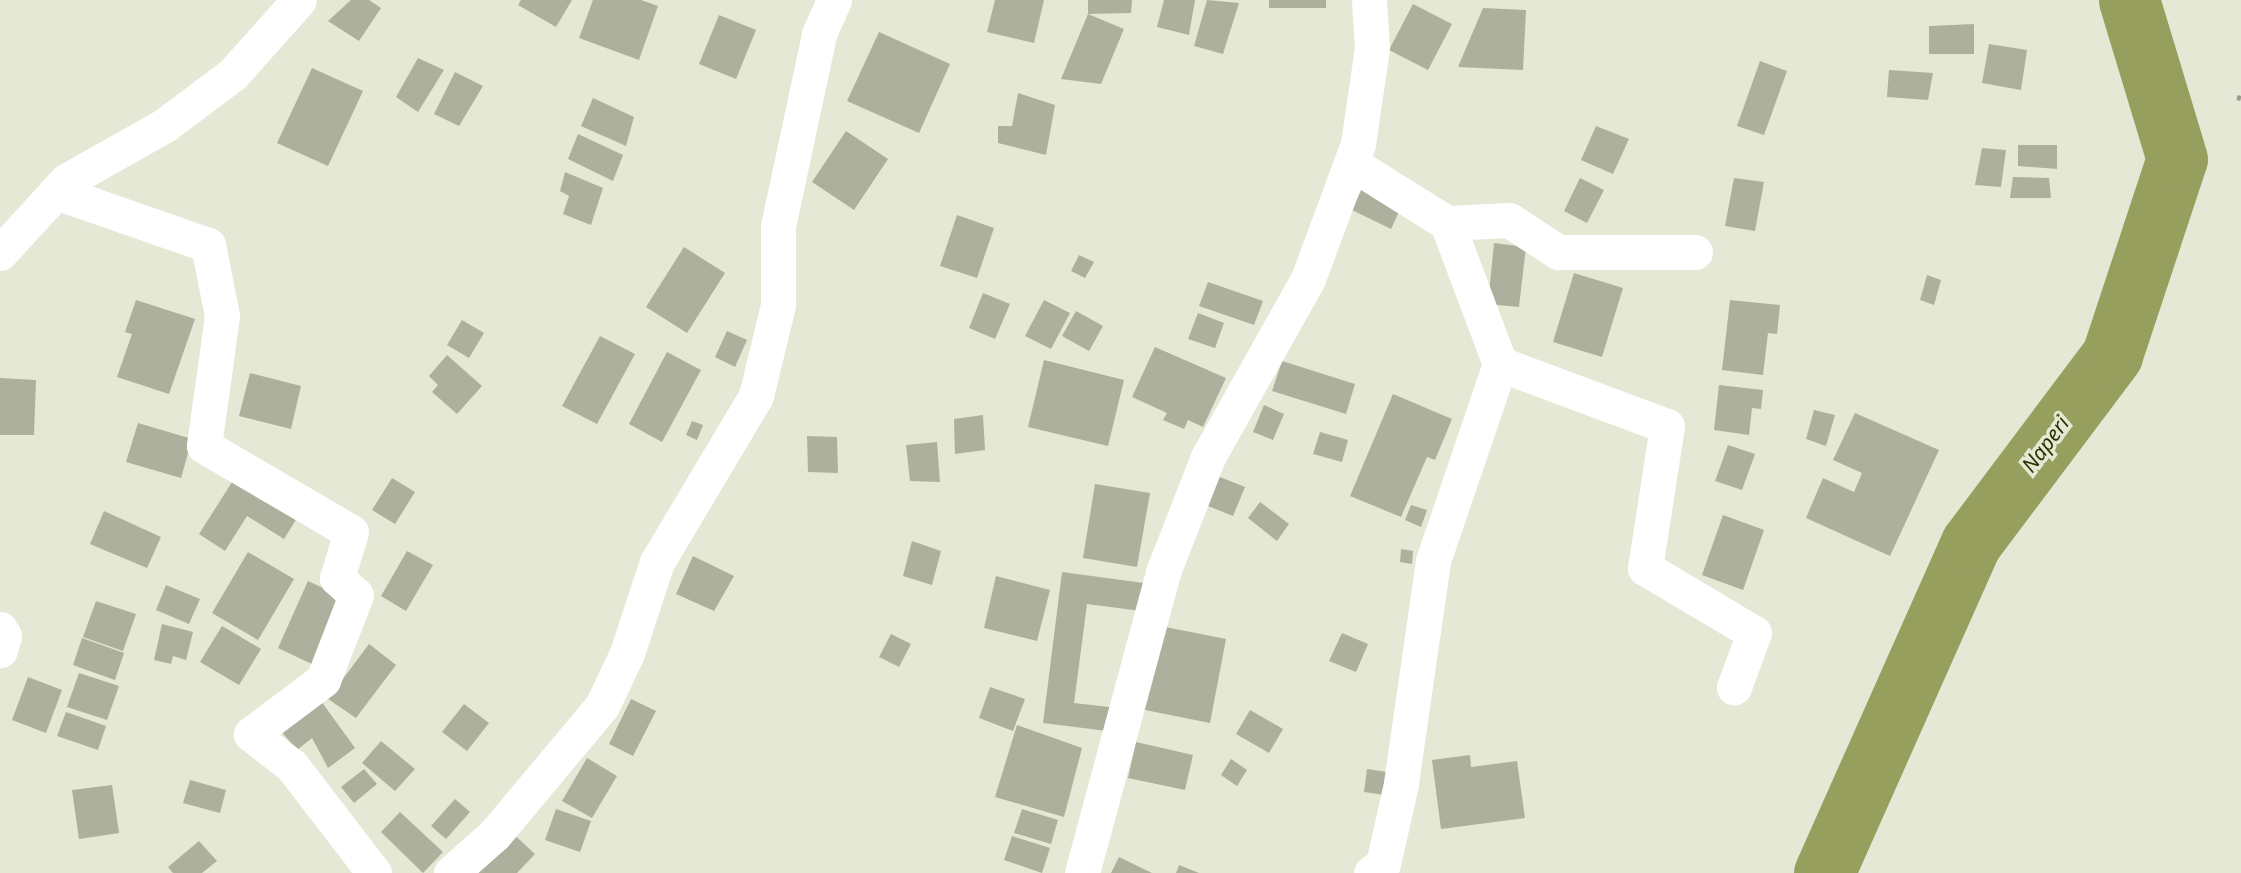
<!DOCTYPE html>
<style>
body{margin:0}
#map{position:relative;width:2241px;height:873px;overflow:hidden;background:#e5e8d4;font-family:"Noto Sans",sans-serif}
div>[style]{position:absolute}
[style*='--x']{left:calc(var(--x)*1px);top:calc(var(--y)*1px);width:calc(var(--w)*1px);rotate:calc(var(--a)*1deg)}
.river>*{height:61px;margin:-30.5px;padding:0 30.5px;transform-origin:30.5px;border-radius:30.5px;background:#979f5f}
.building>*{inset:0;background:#adb09c}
.path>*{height:4.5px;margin-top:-2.25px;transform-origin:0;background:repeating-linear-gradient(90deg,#989a8c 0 5px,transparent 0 8.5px)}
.minor>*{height:35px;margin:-17.5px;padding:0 17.5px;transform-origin:17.5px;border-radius:17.5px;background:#fff}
span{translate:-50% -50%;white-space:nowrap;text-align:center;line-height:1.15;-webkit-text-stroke:7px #e5e8d4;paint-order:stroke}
.water-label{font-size:21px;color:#2e3200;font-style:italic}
</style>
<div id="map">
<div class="river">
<i style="--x:1824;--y:873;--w:361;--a:-66"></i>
<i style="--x:1971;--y:543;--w:235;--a:-53.1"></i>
<i style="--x:2112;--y:355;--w:206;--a:-71.7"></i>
<i style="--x:2177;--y:159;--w:166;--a:-106.8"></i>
</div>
<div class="building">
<i style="clip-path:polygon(351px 0,369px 0,381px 8px,359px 41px,328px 21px)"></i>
<i style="clip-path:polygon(521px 0,572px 0,556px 27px,518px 5px)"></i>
<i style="clip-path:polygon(593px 0,641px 0,658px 6px,639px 60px,579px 38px)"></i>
<i style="clip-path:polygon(995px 0,1044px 0,1034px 43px,987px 32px)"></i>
<i style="clip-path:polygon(1088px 0,1132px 0,1131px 13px,1088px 14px,1124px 29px,1101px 84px,1061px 79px,1088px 14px)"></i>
<i style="clip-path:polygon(1164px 0,1195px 0,1189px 35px,1157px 27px)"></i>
<i style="clip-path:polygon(1207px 0,1239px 3px,1223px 54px,1194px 46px)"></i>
<i style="clip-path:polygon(1269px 0,1326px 0,1326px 8px,1269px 8px)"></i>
<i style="clip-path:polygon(1413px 4px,1452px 24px,1428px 70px,1389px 50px)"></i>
<i style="clip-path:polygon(1483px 8px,1526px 10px,1523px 70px,1458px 67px)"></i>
<i style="clip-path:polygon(719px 15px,756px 30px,736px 79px,699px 64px)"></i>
<i style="clip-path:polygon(1974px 24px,1974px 54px,1929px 54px,1929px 26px)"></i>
<i style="clip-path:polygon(879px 32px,950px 64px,919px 133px,847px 101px)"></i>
<i style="clip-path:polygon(1989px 44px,2027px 50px,2021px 90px,1982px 83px)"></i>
<i style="clip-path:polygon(418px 58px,444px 70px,418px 112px,396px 97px)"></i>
<i style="clip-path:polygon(1760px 61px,1787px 71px,1764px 135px,1737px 126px)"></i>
<i style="clip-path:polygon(312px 68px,363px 91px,328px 166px,277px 143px)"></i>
<i style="clip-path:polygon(1889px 70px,1933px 73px,1928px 100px,1887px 97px)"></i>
<i style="clip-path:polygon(455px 72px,483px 86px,459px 126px,434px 114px)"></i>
<i style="clip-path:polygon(1018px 93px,1055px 105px,1046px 155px,998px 143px,998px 126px,1012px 126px)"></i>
<i style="clip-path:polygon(593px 98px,634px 117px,626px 146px,581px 126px)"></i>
<i style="clip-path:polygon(1596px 126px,1629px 139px,1613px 174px,1581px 160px)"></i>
<i style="clip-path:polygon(846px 131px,888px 159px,854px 210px,812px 182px)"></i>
<i style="clip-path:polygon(578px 134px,623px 155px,613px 181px,568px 159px)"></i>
<i style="clip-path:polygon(2018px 145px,2057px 145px,2057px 169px,2018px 166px)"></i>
<i style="clip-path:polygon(1982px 148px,2006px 150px,2001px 187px,1975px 185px)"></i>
<i style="clip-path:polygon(565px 172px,603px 188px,591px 225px,563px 214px,569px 196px,560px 191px)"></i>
<i style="clip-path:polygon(2013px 177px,2049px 178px,2051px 198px,2010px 198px)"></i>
<i style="clip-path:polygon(1580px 178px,1604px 190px,1587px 223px,1564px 211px)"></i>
<i style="clip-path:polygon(1734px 178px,1764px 182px,1755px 231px,1725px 226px)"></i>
<i style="clip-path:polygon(1365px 182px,1404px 201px,1391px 229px,1352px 210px)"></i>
<i style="clip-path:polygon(957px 215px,994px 228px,977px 278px,940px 266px)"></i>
<i style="clip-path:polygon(1494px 243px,1526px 247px,1519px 307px,1488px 304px)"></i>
<i style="clip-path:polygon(684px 247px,725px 273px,687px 333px,646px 307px)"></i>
<i style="clip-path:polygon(1079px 255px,1094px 262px,1085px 278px,1071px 271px)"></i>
<i style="clip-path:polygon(1574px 273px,1623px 288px,1602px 357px,1553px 342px)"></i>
<i style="clip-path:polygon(1927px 275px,1941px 280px,1934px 305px,1920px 300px)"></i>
<i style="clip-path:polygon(1208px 282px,1263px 301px,1254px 325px,1199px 306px)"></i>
<i style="clip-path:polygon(983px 293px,1010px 304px,995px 339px,969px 328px)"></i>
<i style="clip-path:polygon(136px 300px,195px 319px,169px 394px,117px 377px,132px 334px,125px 332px)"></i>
<i style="clip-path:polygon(1044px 300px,1070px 313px,1051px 349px,1025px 336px)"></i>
<i style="clip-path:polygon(1730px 300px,1780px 305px,1777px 334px,1768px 333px,1763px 375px,1722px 370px)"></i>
<i style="clip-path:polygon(1076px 311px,1103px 326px,1089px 351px,1062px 336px)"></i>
<i style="clip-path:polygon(1198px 313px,1224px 323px,1215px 348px,1188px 339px)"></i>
<i style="clip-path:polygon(462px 320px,484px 333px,469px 358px,447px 345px)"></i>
<i style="clip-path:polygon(727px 331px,747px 340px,735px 367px,715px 357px)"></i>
<i style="clip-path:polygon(600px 336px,635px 354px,597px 424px,562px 406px)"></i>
<i style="clip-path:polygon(1155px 347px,1226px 378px,1203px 427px,1188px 420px,1184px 429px,1163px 420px,1167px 413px,1132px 397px)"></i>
<i style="clip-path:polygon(667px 352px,701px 370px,662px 442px,629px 424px)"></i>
<i style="clip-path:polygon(447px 355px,482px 386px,457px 414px,432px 392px,438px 385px,429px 376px)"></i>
<i style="clip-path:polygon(1044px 360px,1124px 380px,1108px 446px,1028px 427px)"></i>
<i style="clip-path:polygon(1282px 361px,1355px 384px,1346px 414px,1272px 391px)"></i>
<i style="clip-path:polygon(250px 373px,301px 386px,291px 429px,239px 416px)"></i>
<i style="clip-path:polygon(0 378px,36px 380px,34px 435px,0 435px)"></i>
<i style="clip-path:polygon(1719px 385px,1763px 390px,1761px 409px,1752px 408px,1749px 435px,1714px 430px)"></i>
<i style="clip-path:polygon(1393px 394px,1452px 419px,1435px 460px,1427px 457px,1401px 517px,1350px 496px)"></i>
<i style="clip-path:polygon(1264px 405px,1284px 414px,1273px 440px,1253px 432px)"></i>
<i style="clip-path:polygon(1814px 410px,1835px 415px,1826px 446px,1806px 439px)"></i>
<i style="clip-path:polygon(1855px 413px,1939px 450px,1890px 556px,1806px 518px,1823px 478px,1854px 492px,1862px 473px,1833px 460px)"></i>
<i style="clip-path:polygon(983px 415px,985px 450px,955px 454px,954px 419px)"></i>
<i style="clip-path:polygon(692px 421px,703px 425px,697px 440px,686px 435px)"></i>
<i style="clip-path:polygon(138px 423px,192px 439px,181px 478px,126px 462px)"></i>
<i style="clip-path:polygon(1320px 432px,1348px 440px,1342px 462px,1313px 454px)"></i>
<i style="clip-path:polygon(807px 436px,837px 437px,838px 473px,808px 472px)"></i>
<i style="clip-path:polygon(937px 442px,940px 482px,910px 481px,906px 445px)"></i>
<i style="clip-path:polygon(1728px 445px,1755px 454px,1742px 490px,1715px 481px)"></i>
<i style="clip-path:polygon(241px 468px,304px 507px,284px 539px,247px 516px,225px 551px,199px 534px)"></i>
<i style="clip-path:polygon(1215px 475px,1245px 487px,1233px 516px,1203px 504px)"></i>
<i style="clip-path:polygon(392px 478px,415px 492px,395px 524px,372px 510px)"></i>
<i style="clip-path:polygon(1095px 484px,1150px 493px,1137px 567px,1083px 558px)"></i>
<i style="clip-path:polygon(1260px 502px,1289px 524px,1277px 541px,1248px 518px)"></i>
<i style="clip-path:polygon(1411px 505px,1427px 510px,1421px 527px,1405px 520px)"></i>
<i style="clip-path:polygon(104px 511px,161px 537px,147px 568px,90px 544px)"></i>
<i style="clip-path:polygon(1723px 515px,1764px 530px,1743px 590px,1702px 575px)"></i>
<i style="clip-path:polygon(912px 541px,941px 551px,932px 585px,903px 576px)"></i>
<i style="clip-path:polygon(1401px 549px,1413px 551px,1412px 564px,1400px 562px)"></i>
<i style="clip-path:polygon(407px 551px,433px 565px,406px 611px,381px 596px)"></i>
<i style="clip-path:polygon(248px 552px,294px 579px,258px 640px,212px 613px)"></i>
<i style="clip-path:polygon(693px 556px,734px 576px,714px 611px,676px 594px)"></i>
<i style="clip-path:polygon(1062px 572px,1144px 583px,1141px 611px,1087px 604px,1074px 703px,1118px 708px,1115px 732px,1043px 723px)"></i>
<i style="clip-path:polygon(996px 576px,1050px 590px,1037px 641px,984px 628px)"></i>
<i style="clip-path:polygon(308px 581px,347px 599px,316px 666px,278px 648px)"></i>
<i style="clip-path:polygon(166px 585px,200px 599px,189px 624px,156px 610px)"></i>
<i style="clip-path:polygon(96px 601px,136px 614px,123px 651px,83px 637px)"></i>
<i style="clip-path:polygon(162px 624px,193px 632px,186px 660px,173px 656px,171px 664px,154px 660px)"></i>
<i style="clip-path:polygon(1155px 625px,1226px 639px,1210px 723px,1140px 709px)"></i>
<i style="clip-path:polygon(222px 626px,261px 649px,239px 685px,200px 662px)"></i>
<i style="clip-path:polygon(1342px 633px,1368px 644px,1356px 672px,1329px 661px)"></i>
<i style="clip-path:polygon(891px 634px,911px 644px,899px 667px,879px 657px)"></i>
<i style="clip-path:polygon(82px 638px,124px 653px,115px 680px,73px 665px)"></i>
<i style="clip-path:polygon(369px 644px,396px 665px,356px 718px,328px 699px)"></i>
<i style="clip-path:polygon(79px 673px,119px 686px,107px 720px,67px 707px)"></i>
<i style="clip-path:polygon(28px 677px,62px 690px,46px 733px,12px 720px)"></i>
<i style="clip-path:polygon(990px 687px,1025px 699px,1013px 731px,979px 718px)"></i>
<i style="clip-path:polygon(313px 690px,355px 748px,328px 768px,312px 738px,297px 750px,274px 723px)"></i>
<i style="clip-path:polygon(631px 699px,656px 711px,633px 756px,609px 744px)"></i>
<i style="clip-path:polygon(464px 704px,489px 723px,467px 751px,442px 732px)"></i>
<i style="clip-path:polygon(1250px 710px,1283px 729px,1269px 753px,1236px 734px)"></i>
<i style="clip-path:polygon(66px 712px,106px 726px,98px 750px,57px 736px)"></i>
<i style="clip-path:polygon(1017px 725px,1082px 748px,1064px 817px,995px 797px)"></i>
<i style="clip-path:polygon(381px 741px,415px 769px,395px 791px,362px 763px)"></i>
<i style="clip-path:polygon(1136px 742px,1193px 755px,1185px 790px,1128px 778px)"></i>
<i style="clip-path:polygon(1470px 755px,1471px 767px,1517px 761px,1525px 818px,1441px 829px,1432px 760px)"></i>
<i style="clip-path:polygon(587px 758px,617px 776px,592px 818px,562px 801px)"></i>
<i style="clip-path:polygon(1231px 759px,1247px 770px,1237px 786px,1221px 775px)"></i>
<i style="clip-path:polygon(364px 769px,377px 784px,354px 803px,341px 787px)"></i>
<i style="clip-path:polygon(1367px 769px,1387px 772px,1385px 795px,1364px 792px)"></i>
<i style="clip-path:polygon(190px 780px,226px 790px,220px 813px,183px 803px)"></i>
<i style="clip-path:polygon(112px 785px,119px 833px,79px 839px,72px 790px)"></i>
<i style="clip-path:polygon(455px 799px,470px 812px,446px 839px,431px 826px)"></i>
<i style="clip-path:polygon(556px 809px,591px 821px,580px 852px,545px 840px)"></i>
<i style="clip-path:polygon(1022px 809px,1058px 820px,1051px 844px,1014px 833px)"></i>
<i style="clip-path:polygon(400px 812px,443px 852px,423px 873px,381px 832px)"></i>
<i style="clip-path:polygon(508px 829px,535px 854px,517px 873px,475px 873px)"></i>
<i style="clip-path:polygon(1012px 836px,1050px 848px,1042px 873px,1004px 860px)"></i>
<i style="clip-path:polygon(199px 841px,217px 861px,202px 873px,173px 873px,168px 867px)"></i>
<i style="clip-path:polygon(1119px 857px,1152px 873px,1111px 873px)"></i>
<i style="clip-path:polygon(1179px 865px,1199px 873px,1176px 873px)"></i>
</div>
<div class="path">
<i style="--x:2237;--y:97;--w:4;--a:14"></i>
</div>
<div class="minor">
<i style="--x:1351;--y:163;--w:113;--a:32"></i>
<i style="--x:1447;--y:223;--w:151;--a:69.4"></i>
<i style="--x:1500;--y:364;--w:208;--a:108.8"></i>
<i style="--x:1433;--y:561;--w:225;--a:98.2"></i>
<i style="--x:1401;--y:784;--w:82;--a:102.7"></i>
<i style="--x:1383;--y:864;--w:15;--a:143"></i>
<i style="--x:56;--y:192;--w:161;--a:19.2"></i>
<i style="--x:208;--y:245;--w:72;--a:78.8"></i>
<i style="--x:222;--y:316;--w:131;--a:97.9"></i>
<i style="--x:204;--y:446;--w:170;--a:30.3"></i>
<i style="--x:351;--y:532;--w:48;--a:106.9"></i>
<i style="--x:337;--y:578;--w:25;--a:42"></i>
<i style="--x:356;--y:595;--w:91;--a:111.2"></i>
<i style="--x:323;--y:680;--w:90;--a:143.1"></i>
<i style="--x:251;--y:734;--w:52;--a:38"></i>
<i style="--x:292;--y:766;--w:135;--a:52.5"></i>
<i style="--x:1447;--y:223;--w:62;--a:-2.8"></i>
<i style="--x:1509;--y:220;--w:59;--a:33.1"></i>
<i style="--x:1558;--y:252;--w:137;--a:0"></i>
<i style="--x:0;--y:253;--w:98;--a:-47.5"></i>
<i style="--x:66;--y:181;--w:114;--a:-29.5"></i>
<i style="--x:165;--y:125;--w:85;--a:-36.9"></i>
<i style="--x:233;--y:74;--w:99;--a:-48.3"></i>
<i style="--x:1500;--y:364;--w:178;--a:20.4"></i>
<i style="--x:1667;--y:426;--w:144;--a:98.8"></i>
<i style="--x:1645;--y:568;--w:127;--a:30.8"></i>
<i style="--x:1754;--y:633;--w:58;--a:110.3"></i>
<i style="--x:0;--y:629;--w:8;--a:60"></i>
<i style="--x:4;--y:636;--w:15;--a:106"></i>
<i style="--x:451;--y:873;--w:57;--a:-41.5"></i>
<i style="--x:494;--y:835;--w:168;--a:-50.1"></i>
<i style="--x:602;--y:706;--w:59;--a:-64.7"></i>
<i style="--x:627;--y:653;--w:96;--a:-71.8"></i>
<i style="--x:657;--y:562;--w:193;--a:-59.2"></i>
<i style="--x:756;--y:396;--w:94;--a:-76.4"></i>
<i style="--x:778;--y:305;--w:79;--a:-90"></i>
<i style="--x:778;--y:226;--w:196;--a:-77.9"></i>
<i style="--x:819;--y:34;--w:37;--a:-66"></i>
<i style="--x:1082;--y:873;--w:312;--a:-74.9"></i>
<i style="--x:1163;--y:572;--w:123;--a:-68.6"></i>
<i style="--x:1208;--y:457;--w:204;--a:-60.7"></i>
<i style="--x:1308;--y:279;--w:144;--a:-69.7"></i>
<i style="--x:1358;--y:144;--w:97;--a:-81.7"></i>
<i style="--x:1372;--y:48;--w:48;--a:-93.6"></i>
</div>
<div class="water-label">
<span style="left:2045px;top:444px;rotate:-53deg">Naperi</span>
</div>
</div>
